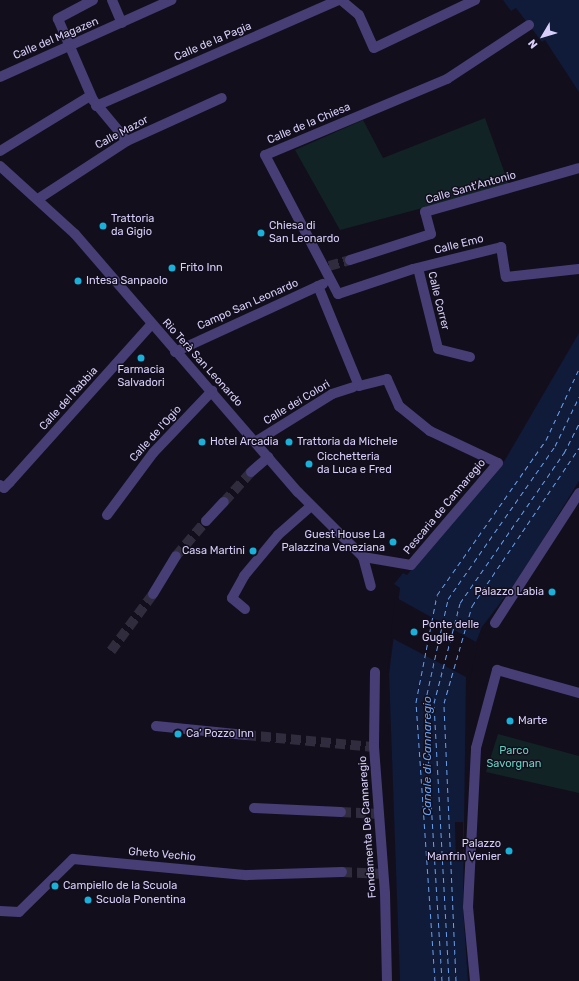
<!DOCTYPE html>
<meta charset="utf-8">
<style>
body{margin:0}
#map{position:relative;width:579px;height:981px;overflow:hidden;background:#120e1c;font-family:Rubik,sans-serif}
div>[style]{position:absolute}
[style*='--x']{left:calc(var(--x)*1px);top:calc(var(--y)*1px);width:calc(var(--w)*1px);rotate:calc(var(--a)*1deg)}
.green>*{inset:0;background:#112325}
.water>*{inset:0;background:#101a39}
.pier>*{inset:0;background:#120e1c}
.ferry>*{height:1px;margin-top:-0.5px;transform-origin:0;background:repeating-linear-gradient(90deg,#68a0ed 0 5px,transparent 0 9px)}
.minor-tunnel>*{height:10px;margin-top:-5px;transform-origin:0;background:repeating-linear-gradient(90deg,#302b3d 0 10px,transparent 0 15px)}
.minor>*{height:10px;margin:-5px;padding:0 5px;transform-origin:5px;border-radius:5px;background:#463e75}
.dots>*{width:11px;height:11px;translate:-50% -50%;box-sizing:border-box;border:2px solid #120e1c;border-radius:50%}
span{translate:-50% -50%;white-space:nowrap;text-align:center;line-height:1.15;-webkit-text-stroke:3px #120e1c;paint-order:stroke}
.street-label{font-size:11px;color:#d8cef9}
.poi-label{font-size:11px;color:#d8cef9}
.left{translate:0 -50%;text-align:left}
.right{translate:-100% -50%;text-align:right}
.park-label{font-size:11px;color:#63d0c1}
.water-label{font-size:12px;color:#68a0ed;font-style:italic}
.north{position:absolute;left:523px;top:16px;width:40px;height:40px;-webkit-text-stroke:3px #120e1c;paint-order:stroke;rotate:232deg;font-size:11px;font-weight:700;line-height:16px;text-align:center;color:#d8cef9}
.north::after{content:'';display:block;margin:auto;width:14px;height:18px;background:#d8cef9;clip-path:polygon(50% 0,100% 100%,50% 72%,0 100%)}
</style>
<div id="map">
<div class="green">
<i style="clip-path:polygon(485px 118px,509px 185px,340px 230px,295px 150px,363px 120px,383px 158px)"></i>
<i style="clip-path:polygon(498px 734px,579px 756px,579px 793px,486px 772px)"></i>
</div>
<div class="water">
<i style="clip-path:polygon(503px 0,579px 0,579px 92px,545px 40px,542px 42px,516px 8px,511px 11px)"></i>
<i style="clip-path:polygon(579px 333px,579px 481px,522px 574px,482px 627px,466px 677px,463px 908px,468px 981px,400px 981px,389px 674px,400px 588px,394px 584px,403px 573px,407px 575px,452px 518px,505px 460px)"></i>
</div>
<div class="pier">
<i style="clip-path:polygon(395px 597px,476px 642px,482px 627px,489px 621px,478px 643px,467px 690px,466px 677px,392px 638px,387px 674px)"></i>
<i style="clip-path:polygon(455px 822px,463px 822px,463px 860px,456px 859px)"></i>
</div>
<div class="ferry">
<i style="--x:435;--y:981;--w:280;--a:-93.9"></i>
<i style="--x:416;--y:702;--w:109;--a:-78.9"></i>
<i style="--x:437;--y:595;--w:189;--a:-54.9"></i>
<i style="--x:546;--y:440;--w:78;--a:-65.1"></i>
<i style="--x:442;--y:981;--w:279;--a:-93.5"></i>
<i style="--x:425;--y:703;--w:107;--a:-77.5"></i>
<i style="--x:448;--y:599;--w:187;--a:-55"></i>
<i style="--x:555;--y:446;--w:55;--a:-63.9"></i>
<i style="--x:449;--y:981;--w:278;--a:-93.1"></i>
<i style="--x:434;--y:703;--w:103;--a:-75.4"></i>
<i style="--x:460;--y:603;--w:183;--a:-55.3"></i>
<i style="--x:564;--y:453;--w:34;--a:-63"></i>
<i style="--x:456;--y:981;--w:278;--a:-92.5"></i>
<i style="--x:444;--y:703;--w:101;--a:-73.9"></i>
<i style="--x:472;--y:606;--w:191;--a:-55.9"></i>
</div>
<div class="minor-tunnel">
<i style="--x:329;--y:266;--w:22;--a:-16"></i>
<i style="--x:224;--y:502;--w:40;--a:-48"></i>
<i style="--x:176;--y:556;--w:46;--a:-49.4"></i>
<i style="--x:111;--y:651;--w:71;--a:-53.6"></i>
<i style="--x:246;--y:735;--w:129;--a:5.4"></i>
<i style="--x:341;--y:812;--w:38;--a:3"></i>
<i style="--x:342;--y:872;--w:42;--a:2.7"></i>
</div>
<div class="minor">
<i style="--x:93;--y:0;--w:40;--a:152"></i>
<i style="--x:58;--y:19;--w:88;--a:66.6"></i>
<i style="--x:93;--y:100;--w:53;--a:50.3"></i>
<i style="--x:112;--y:0;--w:25;--a:67"></i>
<i style="--x:341;--y:0;--w:23;--a:40"></i>
<i style="--x:359;--y:15;--w:36;--a:66"></i>
<i style="--x:374;--y:48;--w:112;--a:-25.4"></i>
<i style="--x:529;--y:25;--w:98;--a:146.6"></i>
<i style="--x:447;--y:79;--w:197;--a:157.3"></i>
<i style="--x:265;--y:155;--w:157;--a:62.3"></i>
<i style="--x:338;--y:294;--w:79;--a:-18.4"></i>
<i style="--x:413;--y:269;--w:91;--a:-14"></i>
<i style="--x:501;--y:247;--w:30;--a:81"></i>
<i style="--x:506;--y:277;--w:73;--a:-6.3"></i>
<i style="--x:0;--y:77;--w:188;--a:-24.2"></i>
<i style="--x:96;--y:106;--w:265;--a:-23.6"></i>
<i style="--x:0;--y:151;--w:105;--a:-31.4"></i>
<i style="--x:0;--y:166;--w:101;--a:42.2"></i>
<i style="--x:75;--y:234;--w:341;--a:49.2"></i>
<i style="--x:298;--y:492;--w:92;--a:45"></i>
<i style="--x:363;--y:557;--w:30;--a:75"></i>
<i style="--x:38;--y:199;--w:106;--a:-33.1"></i>
<i style="--x:127;--y:141;--w:104;--a:-24.4"></i>
<i style="--x:350;--y:260;--w:85;--a:-17.8"></i>
<i style="--x:431;--y:234;--w:23;--a:-105"></i>
<i style="--x:425;--y:212;--w:160;--a:-15.9"></i>
<i style="--x:418;--y:268;--w:83;--a:76.1"></i>
<i style="--x:438;--y:349;--w:33;--a:14"></i>
<i style="--x:318;--y:286;--w:108;--a:67.7"></i>
<i style="--x:359;--y:386;--w:29;--a:-14"></i>
<i style="--x:387;--y:379;--w:30;--a:66"></i>
<i style="--x:399;--y:406;--w:40;--a:39"></i>
<i style="--x:430;--y:431;--w:75;--a:25.2"></i>
<i style="--x:498;--y:463;--w:134;--a:130.5"></i>
<i style="--x:411;--y:565;--w:49;--a:-170.5"></i>
<i style="--x:175;--y:352;--w:163;--a:-24.7"></i>
<i style="--x:255;--y:442;--w:91;--a:-31.9"></i>
<i style="--x:332;--y:394;--w:22;--a:-18"></i>
<i style="--x:251;--y:472;--w:23;--a:-41"></i>
<i style="--x:0;--y:485;--w:5;--a:37"></i>
<i style="--x:4;--y:488;--w:8;--a:-45"></i>
<i style="--x:10;--y:482;--w:211;--a:-48.1"></i>
<i style="--x:107;--y:515;--w:77;--a:-53.4"></i>
<i style="--x:153;--y:453;--w:86;--a:-46.4"></i>
<i style="--x:206;--y:521;--w:26;--a:-47"></i>
<i style="--x:153;--y:594;--w:44;--a:-58.8"></i>
<i style="--x:245;--y:609;--w:17;--a:-140"></i>
<i style="--x:232;--y:598;--w:25;--a:-61"></i>
<i style="--x:244;--y:576;--w:53;--a:-50.3"></i>
<i style="--x:278;--y:535;--w:44;--a:-41.3"></i>
<i style="--x:495;--y:623;--w:155;--a:-57.1"></i>
<i style="--x:375;--y:672;--w:75;--a:90.8"></i>
<i style="--x:374;--y:747;--w:146;--a:85.7"></i>
<i style="--x:385;--y:893;--w:88;--a:88.7"></i>
<i style="--x:156;--y:726;--w:90;--a:5.7"></i>
<i style="--x:254;--y:808;--w:87;--a:2.6"></i>
<i style="--x:0;--y:911;--w:19;--a:3"></i>
<i style="--x:19;--y:912;--w:76;--a:-44.5"></i>
<i style="--x:73;--y:859;--w:175;--a:5.3"></i>
<i style="--x:247;--y:875;--w:95;--a:-1.8"></i>
<i style="--x:475;--y:981;--w:74;--a:-95.4"></i>
<i style="--x:468;--y:907;--w:159;--a:-87.1"></i>
<i style="--x:476;--y:748;--w:81;--a:-74.9"></i>
<i style="--x:497;--y:670;--w:85;--a:15.7"></i>
</div>
<div class="dots">
<i style="left:103px;top:226px;background:#19b0da"></i>
<i style="left:261px;top:233px;background:#19b0da"></i>
<i style="left:172px;top:268px;background:#19b0da"></i>
<i style="left:78px;top:281px;background:#19b0da"></i>
<i style="left:141px;top:358px;background:#19b0da"></i>
<i style="left:202px;top:442px;background:#19b0da"></i>
<i style="left:289px;top:442px;background:#19b0da"></i>
<i style="left:309px;top:464px;background:#19b0da"></i>
<i style="left:393px;top:542px;background:#19b0da"></i>
<i style="left:253px;top:551px;background:#19b0da"></i>
<i style="left:552px;top:592px;background:#19b0da"></i>
<i style="left:414px;top:632px;background:#19b0da"></i>
<i style="left:510px;top:721px;background:#19b0da"></i>
<i style="left:178px;top:734px;background:#19b0da"></i>
<i style="left:509px;top:851px;background:#19b0da"></i>
<i style="left:55px;top:886px;background:#19b0da"></i>
<i style="left:88px;top:900px;background:#19b0da"></i>
</div>
<div class="street-label">
<span style="left:56px;top:39px;rotate:-23deg">Calle del Magazen</span>
<span style="left:213px;top:42px;rotate:-23deg">Calle de la Pagia</span>
<span style="left:309px;top:124px;rotate:-23deg">Calle de la Chiesa</span>
<span style="left:122px;top:133px;rotate:-28deg">Calle Mazor</span>
<span style="left:471px;top:188px;rotate:-16deg">Calle Sant'Antonio</span>
<span style="left:459px;top:245px;rotate:-14deg">Calle Emo</span>
<span style="left:438px;top:301px;rotate:76deg">Calle Correr</span>
<span style="left:248px;top:305px;rotate:-24deg">Campo San Leonardo</span>
<span style="left:202px;top:363px;rotate:48deg">Rio Terà San Leonardo</span>
<span style="left:69px;top:399px;rotate:-48deg">Calle del Rabbia</span>
<span style="left:297px;top:403px;rotate:-31deg">Calle dei Colori</span>
<span style="left:156px;top:434px;rotate:-48deg">Calle de l'Ogio</span>
<span style="left:445px;top:507px;rotate:-50deg">Pescaria de Cannaregio</span>
<span style="left:368px;top:827px;rotate:-94deg">Fondamenta De Cannaregio</span>
<span style="left:162px;top:855px;rotate:5deg">Gheto Vechio</span>
</div>
<div class="poi-label">
<span class="left" style="left:111px;top:226px">Trattoria<br>da Gigio</span>
<span class="left" style="left:269px;top:233px">Chiesa di<br>San Leonardo</span>
<span class="left" style="left:180px;top:268px">Frito Inn</span>
<span class="left" style="left:86px;top:281px">Intesa Sanpaolo</span>
<span style="left:141px;top:377px">Farmacia<br>Salvadori</span>
<span class="left" style="left:210px;top:442px">Hotel Arcadia</span>
<span class="left" style="left:297px;top:442px">Trattoria da Michele</span>
<span class="left" style="left:317px;top:464px">Cicchetteria<br>da Luca e Fred</span>
<span class="right" style="left:385px;top:542px">Guest House La<br>Palazzina Veneziana</span>
<span class="right" style="left:245px;top:551px">Casa Martini</span>
<span class="right" style="left:544px;top:592px">Palazzo Labia</span>
<span class="left" style="left:422px;top:632px">Ponte delle<br>Guglie</span>
<span class="left" style="left:518px;top:721px">Marte</span>
<span class="left" style="left:186px;top:734px">Ca’ Pozzo Inn</span>
<span class="right" style="left:501px;top:851px">Palazzo<br>Manfrin Venier</span>
<span class="left" style="left:63px;top:886px">Campiello de la Scuola</span>
<span class="left" style="left:96px;top:900px">Scuola Ponentina</span>
</div>
<div class="park-label">
<span style="left:514px;top:758px">Parco<br>Savorgnan</span>
</div>
<div class="water-label">
<span style="left:428px;top:756px;rotate:-90deg">Canale di Cannaregio</span>
</div>
<div class="north">N</div>
</div>
